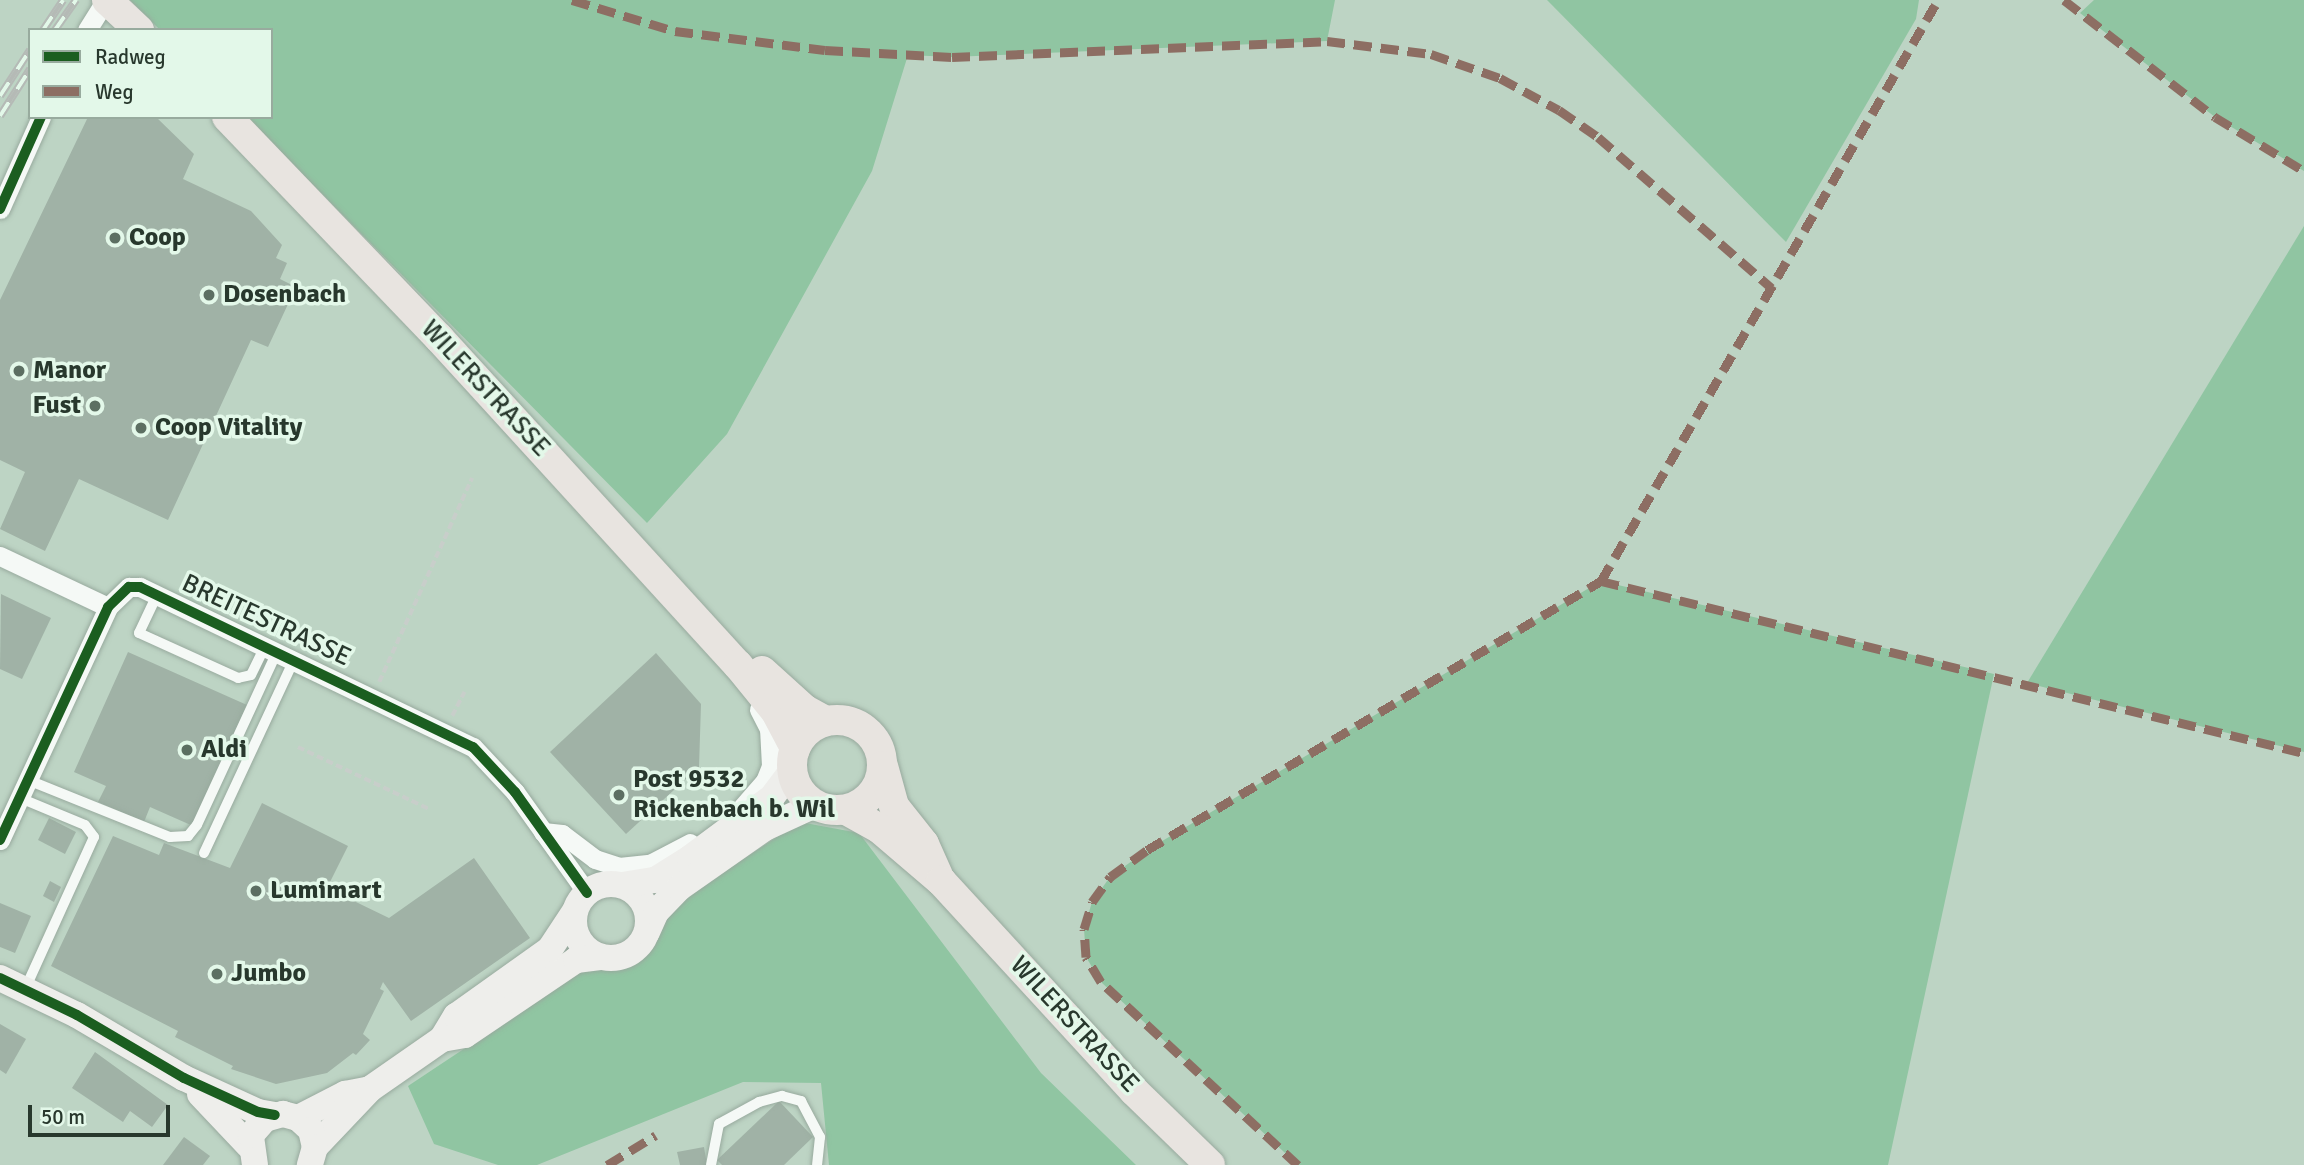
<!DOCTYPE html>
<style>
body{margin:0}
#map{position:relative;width:2304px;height:1165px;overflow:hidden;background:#bdd4c4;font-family:Signika,sans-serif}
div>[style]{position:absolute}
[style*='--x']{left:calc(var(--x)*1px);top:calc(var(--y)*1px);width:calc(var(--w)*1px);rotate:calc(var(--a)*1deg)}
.green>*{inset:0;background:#90c5a2}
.building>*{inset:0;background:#a0b2a6}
.path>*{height:3.5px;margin-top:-1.75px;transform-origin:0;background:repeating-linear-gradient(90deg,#c8ceca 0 7px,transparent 0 10.5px)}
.roads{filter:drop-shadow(0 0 2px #98aa9e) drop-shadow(0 0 2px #98aa9e)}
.lane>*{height:10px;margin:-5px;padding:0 5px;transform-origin:5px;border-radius:5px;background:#f5f9f6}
.street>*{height:19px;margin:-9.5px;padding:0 9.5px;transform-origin:9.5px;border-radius:9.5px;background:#f5f9f6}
.secondary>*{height:26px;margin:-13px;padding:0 13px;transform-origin:13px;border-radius:13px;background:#eeeeeb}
.secondary>.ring{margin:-13px;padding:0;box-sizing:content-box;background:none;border:26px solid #eeeeeb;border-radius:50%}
.primary>*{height:30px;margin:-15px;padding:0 15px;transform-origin:15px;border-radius:15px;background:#e8e4e0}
.primary>.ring{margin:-15px;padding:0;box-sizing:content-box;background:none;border:30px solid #e8e4e0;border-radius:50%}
.rail>*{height:8px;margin-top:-4px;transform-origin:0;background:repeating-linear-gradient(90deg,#e3f8e9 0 16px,#b5bab6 0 32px);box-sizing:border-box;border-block:2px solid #b5bab6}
.quiet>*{height:9px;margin-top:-4.5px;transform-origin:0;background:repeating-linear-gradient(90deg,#8d6e63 0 18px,transparent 0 27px)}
.cycleway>*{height:10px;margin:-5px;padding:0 5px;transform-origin:5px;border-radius:5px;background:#1b5e20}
.dots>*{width:19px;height:19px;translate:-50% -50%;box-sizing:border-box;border:4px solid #e3f8e9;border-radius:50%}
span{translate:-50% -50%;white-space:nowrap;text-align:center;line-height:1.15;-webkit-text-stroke:7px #e3f8e9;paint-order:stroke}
.poi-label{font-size:26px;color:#28382d;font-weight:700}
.left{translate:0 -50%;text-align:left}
.right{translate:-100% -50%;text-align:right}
.street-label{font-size:26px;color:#28382d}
.legend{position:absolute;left:28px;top:28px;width:245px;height:91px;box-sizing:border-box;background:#e3f8e9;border:2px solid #98ab9e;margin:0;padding:9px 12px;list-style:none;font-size:21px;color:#28382d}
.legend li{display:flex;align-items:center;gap:14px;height:35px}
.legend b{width:35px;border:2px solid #98ab9e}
.scale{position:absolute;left:28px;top:1105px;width:142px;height:32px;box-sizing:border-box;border:4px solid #28382d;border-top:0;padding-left:9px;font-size:21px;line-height:24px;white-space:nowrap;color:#28382d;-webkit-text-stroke:5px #e3f8e9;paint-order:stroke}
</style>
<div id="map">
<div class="green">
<i style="clip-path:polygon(130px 0,1335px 0,1327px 41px,952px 57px,908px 55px,872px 171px,727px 434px,647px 523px,246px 117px,271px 117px,271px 30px,160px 30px)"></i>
<i style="clip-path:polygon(1547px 0,1919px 0,1916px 19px,1786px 242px)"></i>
<i style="clip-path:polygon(2094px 0,2304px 0,2304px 171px,2215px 117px,2080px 13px)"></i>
<i style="clip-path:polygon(2304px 226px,2304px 752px,2027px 683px)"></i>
<i style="clip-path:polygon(1601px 581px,1994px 674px,1888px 1165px,1298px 1165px,1101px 982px,1086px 957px,1084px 929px,1092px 902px,1110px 877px,1147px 850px)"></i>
<i style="clip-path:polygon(800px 822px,859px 833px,1041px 1073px,1136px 1165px,829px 1165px,821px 1083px,743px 1082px,537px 1165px,498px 1165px,434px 1144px,408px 1086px,578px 973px,638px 959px,676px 903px)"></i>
</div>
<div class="building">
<i style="clip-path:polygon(88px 117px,156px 117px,194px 154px,183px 179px,251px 211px,282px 245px,276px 258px,287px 263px,280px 279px,296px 287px,268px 347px,251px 340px,168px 520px,79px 479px,45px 551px,0 529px,25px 472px,0 460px,0 300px)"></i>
<i style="clip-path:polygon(1px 594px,51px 618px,22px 679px,0 669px)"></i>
<i style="clip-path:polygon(128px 652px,247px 705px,193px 826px,150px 807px,144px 822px,98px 802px,106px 786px,74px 772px)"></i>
<i style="clip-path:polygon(656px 653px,701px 704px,699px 767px,626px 834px,550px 752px)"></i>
<i style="clip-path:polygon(262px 803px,348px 846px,327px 888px,389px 918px,474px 858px,530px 938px,411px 1021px,383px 982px,380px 989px,384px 991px,363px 1034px,370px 1040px,356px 1055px,353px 1053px,327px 1073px,276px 1084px,231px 1069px,233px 1066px,175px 1037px,178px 1031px,51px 966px,113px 836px,159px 855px,164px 843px,230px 868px)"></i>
<i style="clip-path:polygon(49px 818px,76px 832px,65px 854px,38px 840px)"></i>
<i style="clip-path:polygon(50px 881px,61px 887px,54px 902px,43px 896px)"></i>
<i style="clip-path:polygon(0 903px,31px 916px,15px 953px,0 947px)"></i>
<i style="clip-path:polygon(0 1024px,26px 1039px,6px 1074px,0 1070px)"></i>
<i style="clip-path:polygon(95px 1052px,168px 1105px,152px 1127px,130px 1111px,123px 1122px,72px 1088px)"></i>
<i style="clip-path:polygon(779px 1101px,813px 1137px,784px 1165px,722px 1165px,717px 1160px)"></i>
<i style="clip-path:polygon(184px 1137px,210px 1156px,203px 1165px,163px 1165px)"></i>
<i style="clip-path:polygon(704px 1147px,707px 1165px,680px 1165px,677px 1152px)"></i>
</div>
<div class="path">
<i style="--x:379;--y:682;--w:224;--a:-65.5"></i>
<i style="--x:452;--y:716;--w:27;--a:-63"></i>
<i style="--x:298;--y:747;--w:145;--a:25.3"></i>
</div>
<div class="roads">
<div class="lane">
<i style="--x:157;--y:595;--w:42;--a:115.3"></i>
<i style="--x:139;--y:633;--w:109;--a:24.4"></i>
<i style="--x:238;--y:678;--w:13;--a:-13"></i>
<i style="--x:251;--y:675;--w:32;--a:-64"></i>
<i style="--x:28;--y:780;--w:153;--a:21.9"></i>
<i style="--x:170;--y:837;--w:18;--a:-3"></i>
<i style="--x:188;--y:836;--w:14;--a:-51"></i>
<i style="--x:197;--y:825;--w:191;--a:-65.2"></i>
<i style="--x:20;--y:798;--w:70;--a:22.6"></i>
<i style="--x:85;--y:825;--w:15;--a:53"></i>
<i style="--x:94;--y:837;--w:167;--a:114.4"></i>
<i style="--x:204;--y:853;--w:213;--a:-65"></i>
<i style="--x:711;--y:1165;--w:42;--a:-79"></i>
<i style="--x:719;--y:1124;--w:46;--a:-28.8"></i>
<i style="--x:759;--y:1102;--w:24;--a:-15"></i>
<i style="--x:782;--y:1096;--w:20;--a:15"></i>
<i style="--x:801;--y:1101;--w:41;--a:62.2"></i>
<i style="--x:820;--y:1137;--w:28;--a:96"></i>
</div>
<div class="street">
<i style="--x:87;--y:30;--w:36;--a:-58"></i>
<i style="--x:0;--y:209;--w:101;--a:-66"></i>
<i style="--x:0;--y:556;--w:119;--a:25.3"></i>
<i style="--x:738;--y:812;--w:41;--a:-48.9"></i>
<i style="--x:765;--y:781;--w:16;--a:-68"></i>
<i style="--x:771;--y:766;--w:37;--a:-93"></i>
<i style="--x:769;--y:729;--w:22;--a:-117"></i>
<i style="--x:543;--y:832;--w:19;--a:6"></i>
<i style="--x:562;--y:834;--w:41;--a:37.1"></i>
<i style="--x:595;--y:859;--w:25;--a:18"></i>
<i style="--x:619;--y:867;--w:31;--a:-6"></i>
<i style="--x:650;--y:864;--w:45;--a:-27.7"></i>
<i style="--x:0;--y:840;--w:257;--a:-65.1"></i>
<i style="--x:108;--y:607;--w:29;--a:-44"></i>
<i style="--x:129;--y:587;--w:11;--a:0"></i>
<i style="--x:140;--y:587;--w:369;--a:25.7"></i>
<i style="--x:473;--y:747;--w:62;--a:47"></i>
<i style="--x:515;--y:792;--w:124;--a:54.5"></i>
</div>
<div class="secondary">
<i class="ring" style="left:574px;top:884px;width:48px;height:48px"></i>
<i style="--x:622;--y:885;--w:33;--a:-9"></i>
<i style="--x:655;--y:880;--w:41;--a:-32.2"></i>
<i style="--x:690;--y:858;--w:102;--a:-36.6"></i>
<i style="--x:772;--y:797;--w:34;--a:-53"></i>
<i style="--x:647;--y:932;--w:22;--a:-66"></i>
<i style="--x:656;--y:912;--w:33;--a:-46"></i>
<i style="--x:679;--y:888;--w:105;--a:-34.9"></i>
<i style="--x:765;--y:828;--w:55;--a:-24.7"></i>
<i style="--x:0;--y:978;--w:85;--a:25.7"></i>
<i style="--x:77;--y:1015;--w:124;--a:30.5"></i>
<i style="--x:184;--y:1078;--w:81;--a:24.7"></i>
<i style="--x:258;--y:1112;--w:17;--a:10"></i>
<i style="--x:442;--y:1039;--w:23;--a:-10"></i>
<i style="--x:465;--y:1035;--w:134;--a:-34"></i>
<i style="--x:576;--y:960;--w:24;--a:-7"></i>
<i style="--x:200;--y:1094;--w:71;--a:46.7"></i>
<i style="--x:298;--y:1118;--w:53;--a:-27.1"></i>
<i style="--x:345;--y:1094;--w:25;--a:-11"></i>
<i style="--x:315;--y:1147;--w:80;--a:-46.5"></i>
<i style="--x:370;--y:1089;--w:88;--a:-34.8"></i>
<i style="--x:442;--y:1039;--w:27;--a:-59"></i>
<i style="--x:456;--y:1016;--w:115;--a:-35.5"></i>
<i style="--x:550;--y:949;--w:45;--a:-56.7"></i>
<i style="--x:255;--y:1165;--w:30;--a:-98"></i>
<i style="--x:251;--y:1135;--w:21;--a:-49"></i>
<i style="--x:265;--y:1119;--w:19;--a:-16"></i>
<i style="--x:283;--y:1114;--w:16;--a:15"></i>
<i style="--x:298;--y:1118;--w:18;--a:43"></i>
<i style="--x:311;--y:1130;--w:17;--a:77"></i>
<i style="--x:315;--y:1147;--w:19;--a:106"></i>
</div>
<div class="primary">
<i style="--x:107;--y:0;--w:44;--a:43.2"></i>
<i style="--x:227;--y:117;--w:306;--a:46.2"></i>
<i style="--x:439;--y:338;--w:443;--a:47.6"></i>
<i style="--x:738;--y:665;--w:60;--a:51"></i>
<i style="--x:776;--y:712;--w:41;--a:62.2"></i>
<i style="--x:762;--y:671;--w:57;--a:42.1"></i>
<i style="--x:804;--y:709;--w:25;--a:29"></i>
<i class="ring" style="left:792px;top:720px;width:60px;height:60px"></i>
<i style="--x:883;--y:766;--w:41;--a:74.6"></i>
<i style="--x:894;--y:806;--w:48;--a:51.7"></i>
<i style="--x:924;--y:844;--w:34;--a:66"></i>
<i style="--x:846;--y:810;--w:38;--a:29"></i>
<i style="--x:879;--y:828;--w:82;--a:40.5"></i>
<i style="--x:941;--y:881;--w:285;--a:47.4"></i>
<i style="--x:1134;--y:1091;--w:106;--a:44.2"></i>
</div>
</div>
<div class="rail">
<i style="--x:43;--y:30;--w:36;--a:-56"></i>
<i style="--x:55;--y:30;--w:37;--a:-55"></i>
<i style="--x:0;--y:96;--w:55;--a:-56.9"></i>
<i style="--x:0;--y:116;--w:56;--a:-57.4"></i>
</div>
<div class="quiet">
<i style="--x:572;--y:0;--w:108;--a:16.8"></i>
<i style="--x:675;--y:31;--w:151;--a:7.2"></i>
<i style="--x:825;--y:50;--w:127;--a:3.2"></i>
<i style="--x:952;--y:57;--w:375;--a:-2.4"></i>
<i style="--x:1327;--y:41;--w:105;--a:7.1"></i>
<i style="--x:1431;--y:54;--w:73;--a:19.2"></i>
<i style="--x:1500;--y:78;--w:67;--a:28.5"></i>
<i style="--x:1559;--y:110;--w:47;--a:34.7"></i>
<i style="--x:1598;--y:137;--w:230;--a:41"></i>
<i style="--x:2064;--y:0;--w:191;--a:37.8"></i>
<i style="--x:2215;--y:117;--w:104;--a:31.2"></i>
<i style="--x:1601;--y:581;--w:724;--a:13.75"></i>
<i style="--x:607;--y:1165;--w:57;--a:-31.5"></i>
<i style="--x:1298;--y:1165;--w:269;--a:-137.1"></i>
<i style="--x:1101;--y:982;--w:29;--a:-121"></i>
<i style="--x:1086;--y:957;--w:28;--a:-94"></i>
<i style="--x:1084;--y:929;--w:28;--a:-73"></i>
<i style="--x:1092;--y:902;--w:31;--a:-54"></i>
<i style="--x:1110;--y:877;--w:46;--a:-36.1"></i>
<i style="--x:1147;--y:850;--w:528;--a:-30.65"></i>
<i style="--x:1601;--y:581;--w:672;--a:-59.88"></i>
</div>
<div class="cycleway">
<i style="--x:0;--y:209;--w:101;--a:-66"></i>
<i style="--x:0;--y:840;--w:257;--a:-65.1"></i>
<i style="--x:108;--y:607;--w:29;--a:-44"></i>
<i style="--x:129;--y:587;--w:11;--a:0"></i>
<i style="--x:140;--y:587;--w:369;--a:25.7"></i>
<i style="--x:473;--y:747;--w:62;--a:47"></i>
<i style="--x:515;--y:792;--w:124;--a:54.5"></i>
<i style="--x:0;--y:978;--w:85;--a:25.7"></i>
<i style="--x:77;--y:1015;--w:124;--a:30.5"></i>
<i style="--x:184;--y:1078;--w:81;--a:24.7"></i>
<i style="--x:258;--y:1112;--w:17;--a:10"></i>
</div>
<div class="dots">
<i style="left:115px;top:238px;background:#5c6f62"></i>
<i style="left:209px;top:295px;background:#5c6f62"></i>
<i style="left:19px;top:371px;background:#5c6f62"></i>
<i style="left:95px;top:406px;background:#5c6f62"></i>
<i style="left:141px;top:428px;background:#5c6f62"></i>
<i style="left:187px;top:750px;background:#5c6f62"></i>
<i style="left:619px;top:795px;background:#5c6f62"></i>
<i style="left:256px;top:891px;background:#5c6f62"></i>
<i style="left:217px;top:974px;background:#5c6f62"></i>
</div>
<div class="poi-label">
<span class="left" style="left:129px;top:238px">Coop</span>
<span class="left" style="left:223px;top:295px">Dosenbach</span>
<span class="left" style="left:33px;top:371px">Manor</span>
<span class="right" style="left:81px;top:406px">Fust</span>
<span class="left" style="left:155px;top:428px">Coop Vitality</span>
<span class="left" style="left:201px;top:750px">Aldi</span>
<span class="left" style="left:633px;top:795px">Post 9532<br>Rickenbach b. Wil</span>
<span class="left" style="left:270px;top:891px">Lumimart</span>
<span class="left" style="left:231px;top:974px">Jumbo</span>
</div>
<div class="street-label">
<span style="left:485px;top:389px;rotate:47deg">WILERSTRASSE</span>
<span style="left:266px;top:621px;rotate:25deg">BREITESTRASSE</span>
<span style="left:1074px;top:1025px;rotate:47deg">WILERSTRASSE</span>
</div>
<ul class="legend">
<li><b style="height:9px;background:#1b5e20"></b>Radweg</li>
<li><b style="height:9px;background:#8d6e63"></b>Weg</li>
</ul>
<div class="scale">50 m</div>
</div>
